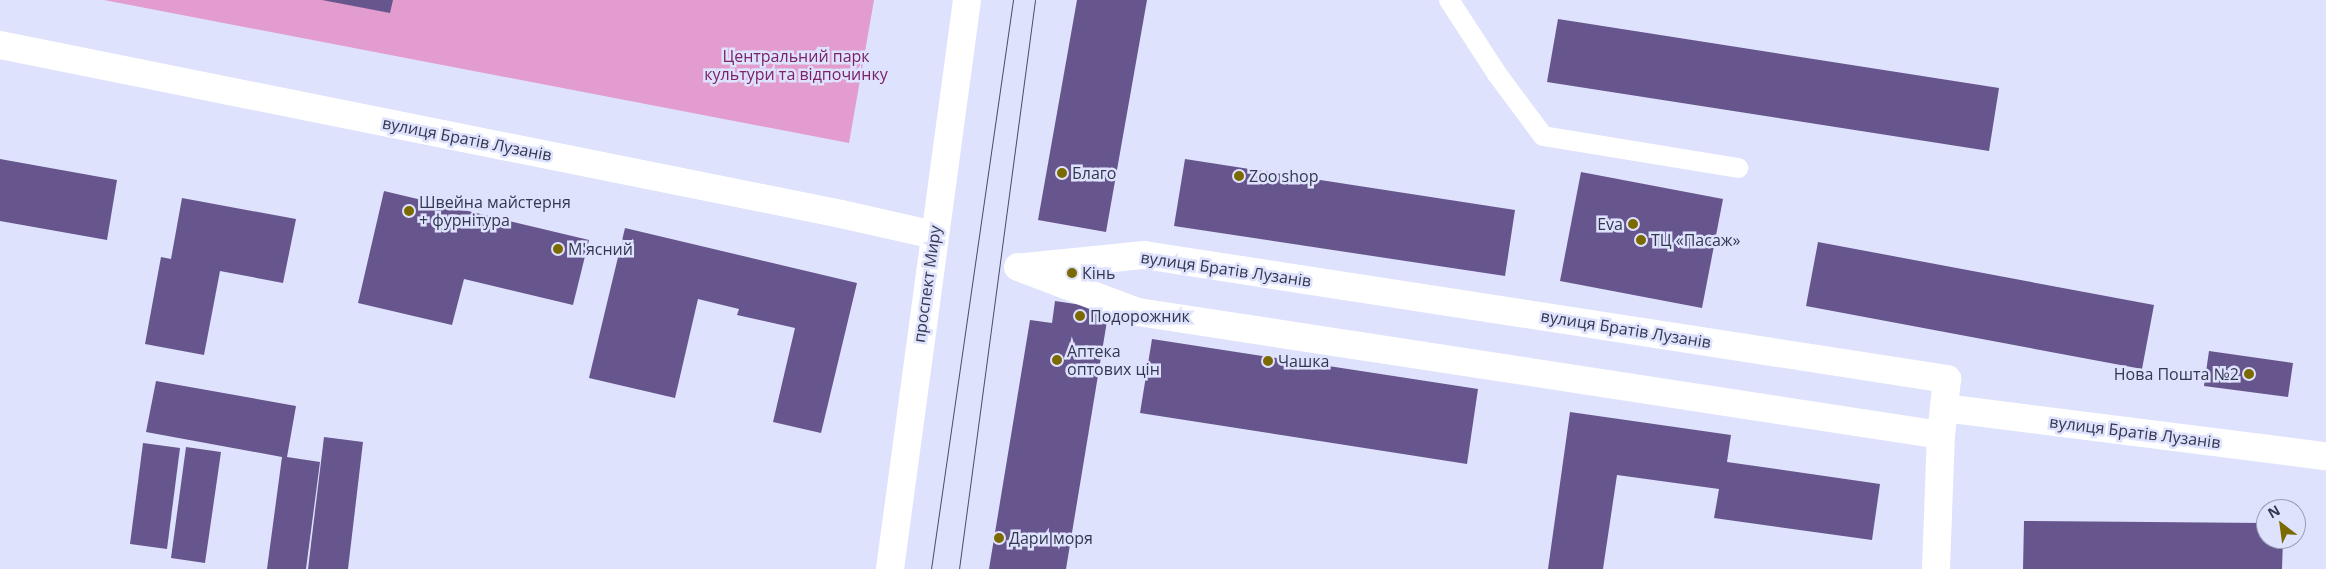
<!DOCTYPE html>
<meta charset="utf-8">
<style>
body{margin:0}
#map{position:relative;width:2326px;height:569px;overflow:hidden;background:#dee2fc;font-family:"Open Sans",sans-serif}
div>[style]{position:absolute}
[style*='--x']{left:calc(var(--x)*1px);top:calc(var(--y)*1px);width:calc(var(--w)*1px);rotate:calc(var(--a)*1deg)}
.green>*{inset:0;background:#e29cce}
.building>*{inset:0;background:#67568d}
.service>*{height:20px;margin:-10px;padding:0 10px;transform-origin:10px;border-radius:10px;background:#fff}
.pedestrian>*{height:28px;margin:-14px;padding:0 14px;transform-origin:14px;border-radius:14px;background:#fff}
.minor>*{height:28px;margin:-14px;padding:0 14px;transform-origin:14px;border-radius:14px;background:#fff}
.secondary>*{height:28px;margin:-14px;padding:0 14px;transform-origin:14px;border-radius:14px;background:#fff}
.primary>*{height:28px;margin:-14px;padding:0 14px;transform-origin:14px;border-radius:14px;background:#fff}
.tram>*{height:1px;margin:-0.5px;padding:0 0.5px;transform-origin:0.5px;border-radius:0.5px;background:#494d66}
.dots>*{width:14px;height:14px;translate:-50% -50%;box-sizing:border-box;border:2px solid #dee2fc;border-radius:50%}
span{translate:-50% -50%;white-space:nowrap;text-align:center;line-height:1.15;-webkit-text-stroke:5px #dee2fc;paint-order:stroke}
.park-label{font-size:16px;color:#7b2168}
.street-label{font-size:16px;color:#333750}
.poi-label{font-size:16px;color:#333750}
.left{translate:0 -50%;text-align:left}
.right{translate:-100% -50%;text-align:right}
.north{position:absolute;left:2256px;top:499px;width:50px;height:50px;box-sizing:border-box;background:#dee2fc;border:1px solid #9a9eb7;border-radius:50%;rotate:330deg;font-size:14px;font-weight:700;line-height:20px;text-align:center;color:#333750}
.north::after{content:'';display:block;margin:auto;width:18px;height:22px;background:#7b6a00;clip-path:polygon(50% 0,100% 100%,50% 72%,0 100%)}
</style>
<div id="map">
<div class="green">
<i style="clip-path:polygon(104px 0,874px 0,849px 143px)"></i>
</div>
<div class="building">
<i style="clip-path:polygon(322px 0,393px 0,390px 13px)"></i>
<i style="clip-path:polygon(1077px 0,1147px 0,1106px 232px,1038px 220px)"></i>
<i style="clip-path:polygon(1558px 19px,1999px 88px,1989px 151px,1547px 82px)"></i>
<i style="clip-path:polygon(0 159px,117px 180px,107px 240px,0 221px)"></i>
<i style="clip-path:polygon(1185px 159px,1515px 210px,1505px 276px,1174px 226px)"></i>
<i style="clip-path:polygon(1581px 172px,1723px 199px,1702px 308px,1560px 281px)"></i>
<i style="clip-path:polygon(384px 191px,589px 240px,573px 305px,464px 279px,452px 325px,358px 303px)"></i>
<i style="clip-path:polygon(182px 198px,296px 219px,283px 283px,220px 271px,204px 355px,145px 344px,161px 257px,171px 259px)"></i>
<i style="clip-path:polygon(625px 228px,857px 283px,821px 433px,773px 422px,795px 328px,737px 315px,739px 309px,698px 299px,675px 398px,589px 378px)"></i>
<i style="clip-path:polygon(1818px 242px,2154px 305px,2142px 369px,1806px 306px)"></i>
<i style="clip-path:polygon(1055px 301px,1109px 309px,1066px 569px,989px 569px,1030px 320px,1052px 323px)"></i>
<i style="clip-path:polygon(1152px 339px,1478px 389px,1467px 464px,1140px 413px)"></i>
<i style="clip-path:polygon(2209px 351px,2293px 363px,2288px 397px,2204px 386px)"></i>
<i style="clip-path:polygon(156px 381px,296px 406px,287px 457px,320px 462px,306px 569px,267px 569px,282px 457px,146px 432px)"></i>
<i style="clip-path:polygon(1570px 412px,1731px 435px,1727px 462px,1880px 484px,1872px 540px,1714px 518px,1719px 489px,1617px 475px,1603px 569px,1548px 569px)"></i>
<i style="clip-path:polygon(324px 437px,363px 442px,348px 569px,308px 569px)"></i>
<i style="clip-path:polygon(143px 443px,180px 448px,167px 549px,130px 544px)"></i>
<i style="clip-path:polygon(186px 447px,221px 452px,205px 563px,171px 558px)"></i>
<i style="clip-path:polygon(2024px 521px,2266px 523px,2266px 539px,2283px 539px,2282px 569px,2023px 569px)"></i>
</div>
<div class="service">
<i style="--x:1449;--y:0;--w:88;--a:57"></i>
<i style="--x:1497;--y:74;--w:77;--a:53.4"></i>
<i style="--x:1543;--y:136;--w:198;--a:9.3"></i>
</div>
<div class="pedestrian">
<i style="--x:1018;--y:267;--w:128;--a:20.6"></i>
<i style="--x:1138;--y:312;--w:812;--a:8.71"></i>
<i style="--x:1025;--y:267;--w:120;--a:-5.8"></i>
<i style="--x:1144;--y:255;--w:813;--a:8.78"></i>
</div>
<div class="minor">
<i style="--x:1944;--y:408;--w:385;--a:7.2"></i>
<i style="--x:1936;--y:569;--w:134;--a:-87.9"></i>
<i style="--x:1941;--y:435;--w:56;--a:-83.9"></i>
</div>
<div class="secondary">
<i style="--x:0;--y:45;--w:858;--a:11.36"></i>
<i style="--x:841;--y:214;--w:95;--a:12.7"></i>
</div>
<div class="primary">
<i style="--x:890;--y:569;--w:574;--a:-82.29"></i>
</div>
<div class="tram">
<i style="--x:931;--y:569;--w:575;--a:-81.8"></i>
<i style="--x:959;--y:569;--w:574;--a:-82.39"></i>
</div>
<div class="dots">
<i style="left:1062px;top:173px;background:#7b6a00"></i>
<i style="left:1239px;top:176px;background:#7b6a00"></i>
<i style="left:409px;top:211px;background:#7b6a00"></i>
<i style="left:1633px;top:224px;background:#7b6a00"></i>
<i style="left:1641px;top:240px;background:#7b6a00"></i>
<i style="left:558px;top:249px;background:#7b6a00"></i>
<i style="left:1072px;top:273px;background:#7b6a00"></i>
<i style="left:1080px;top:316px;background:#7b6a00"></i>
<i style="left:1057px;top:360px;background:#7b6a00"></i>
<i style="left:1268px;top:361px;background:#7b6a00"></i>
<i style="left:2249px;top:374px;background:#7b6a00"></i>
<i style="left:999px;top:538px;background:#7b6a00"></i>
</div>
<div class="park-label">
<span style="left:796px;top:65px">Центральний парк<br>культури та відпочинку</span>
</div>
<div class="street-label">
<span style="left:467px;top:139px;rotate:11deg">вулиця Братів Лузанів</span>
<span style="left:1226px;top:269px;rotate:8deg">вулиця Братів Лузанів</span>
<span style="left:927px;top:284px;rotate:-82deg">проспект Миру</span>
<span style="left:1626px;top:329px;rotate:9deg">вулиця Братів Лузанів</span>
<span style="left:2135px;top:432px;rotate:7deg">вулиця Братів Лузанів</span>
</div>
<div class="poi-label">
<span class="left" style="left:1072px;top:173px">Благо</span>
<span class="left" style="left:1249px;top:176px">Zoo shop</span>
<span class="left" style="left:419px;top:211px">Швейна майстерня<br>+ фурнітура</span>
<span class="right" style="left:1623px;top:224px">Eva</span>
<span class="left" style="left:1651px;top:240px">ТЦ «Пасаж»</span>
<span class="left" style="left:568px;top:249px">М'ясний</span>
<span class="left" style="left:1082px;top:273px">Кінь</span>
<span class="left" style="left:1090px;top:316px">Подорожник</span>
<span class="left" style="left:1067px;top:360px">Аптека<br>оптових цін</span>
<span class="left" style="left:1278px;top:361px">Чашка</span>
<span class="right" style="left:2239px;top:374px">Нова Пошта №2</span>
<span class="left" style="left:1009px;top:538px">Дари моря</span>
</div>
<div class="north">N</div>
</div>
